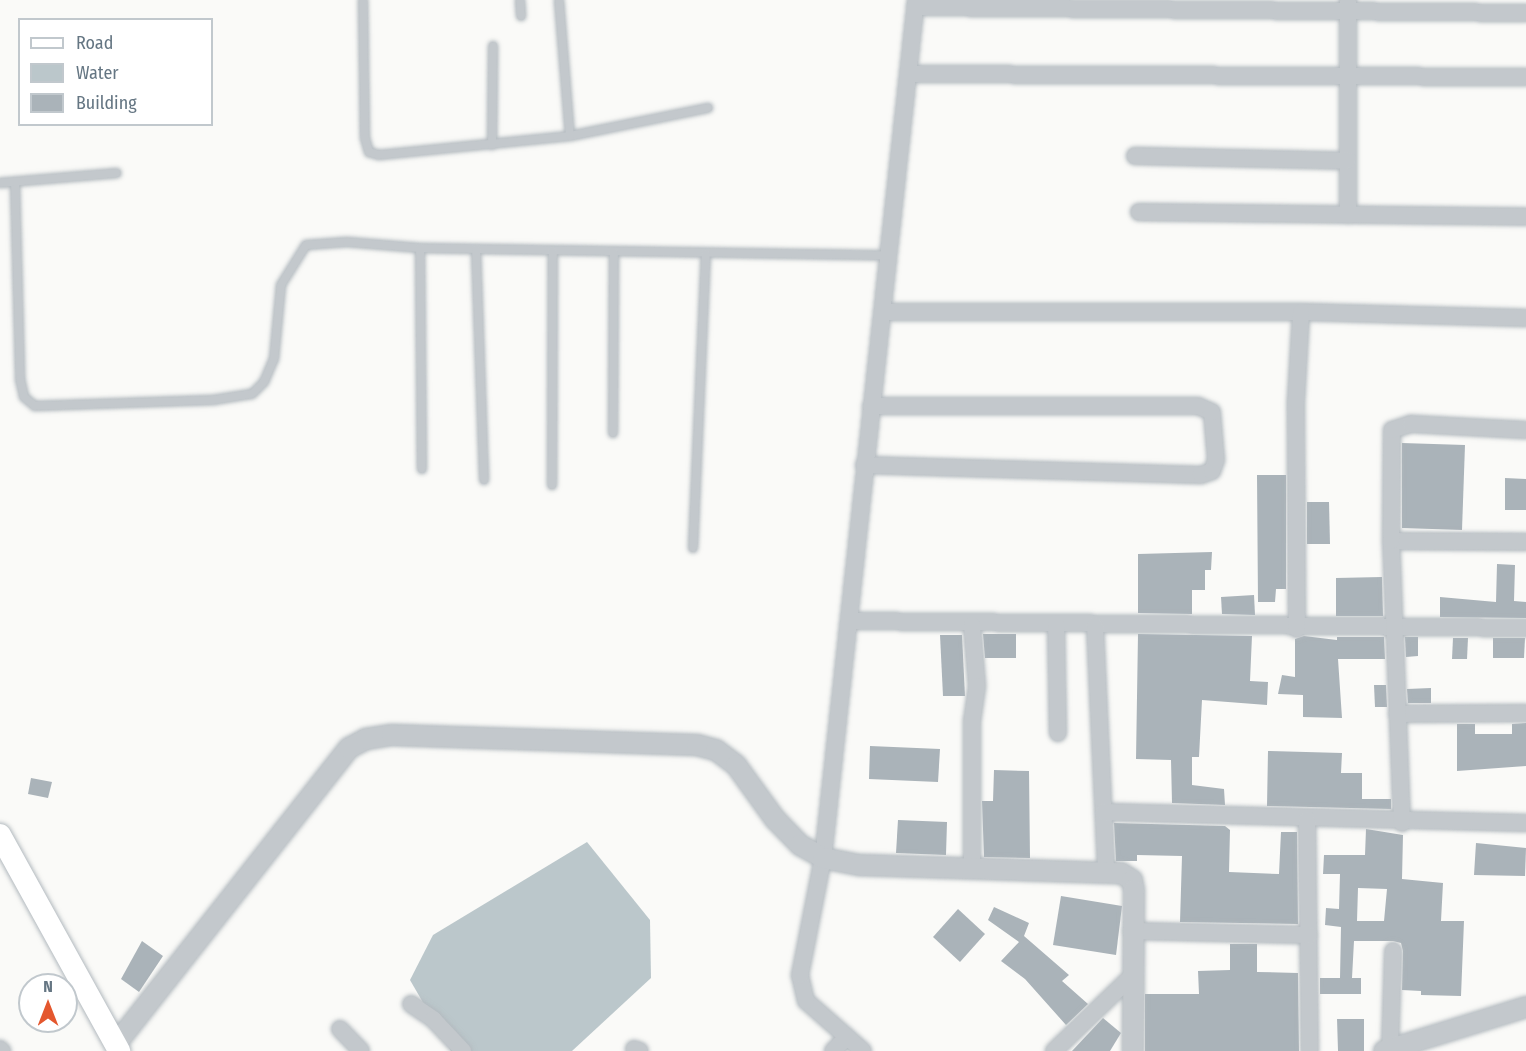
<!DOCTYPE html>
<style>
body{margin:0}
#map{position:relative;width:1526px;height:1051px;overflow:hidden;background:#fafaf8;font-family:"Fira Sans Condensed",sans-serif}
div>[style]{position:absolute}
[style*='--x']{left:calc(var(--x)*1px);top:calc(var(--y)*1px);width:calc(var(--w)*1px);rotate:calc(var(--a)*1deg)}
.water>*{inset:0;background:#bbc7cb}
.building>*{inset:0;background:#aab3b9}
.roads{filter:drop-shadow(0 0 2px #b3babf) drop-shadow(0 0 2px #b3babf)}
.service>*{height:8px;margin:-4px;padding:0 4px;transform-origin:4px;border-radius:4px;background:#c3c8cc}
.minor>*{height:16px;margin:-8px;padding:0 8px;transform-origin:8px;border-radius:8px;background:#c3c8cc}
.tertiary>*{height:20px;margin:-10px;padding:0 10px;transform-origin:10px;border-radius:10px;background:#c3c8cc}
.secondary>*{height:22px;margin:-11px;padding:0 11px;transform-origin:11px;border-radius:11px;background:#fff}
span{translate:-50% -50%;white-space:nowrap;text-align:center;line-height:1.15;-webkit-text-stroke:6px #fff;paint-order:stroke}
.legend{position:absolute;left:18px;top:18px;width:195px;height:108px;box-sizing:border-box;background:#fff;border:2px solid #c1c8cd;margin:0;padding:8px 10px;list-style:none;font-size:18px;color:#657683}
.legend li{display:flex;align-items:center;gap:12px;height:30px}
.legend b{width:30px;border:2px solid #c1c8cd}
.north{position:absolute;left:18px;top:973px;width:60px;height:60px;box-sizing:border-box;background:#fff;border:2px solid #c1c8cd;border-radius:50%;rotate:0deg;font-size:16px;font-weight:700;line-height:24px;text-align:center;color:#657683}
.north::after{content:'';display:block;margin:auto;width:21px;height:27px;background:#e4572e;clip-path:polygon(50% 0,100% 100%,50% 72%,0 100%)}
</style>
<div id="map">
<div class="water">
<i style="clip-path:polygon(587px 842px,650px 920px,651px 978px,572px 1051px,451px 1051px,410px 980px,433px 935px)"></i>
</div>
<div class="building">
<i style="clip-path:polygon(1402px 443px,1465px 445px,1462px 530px,1402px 528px)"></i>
<i style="clip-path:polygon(1257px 475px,1286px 475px,1286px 589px,1276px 589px,1275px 602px,1258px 602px)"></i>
<i style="clip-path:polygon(1505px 478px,1526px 479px,1526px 510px,1505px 510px)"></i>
<i style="clip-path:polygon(1307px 502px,1329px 502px,1330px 544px,1307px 544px)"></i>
<i style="clip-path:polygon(1212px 552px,1211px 570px,1205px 570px,1205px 590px,1192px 590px,1192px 614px,1138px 613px,1138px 554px)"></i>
<i style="clip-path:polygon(1497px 564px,1515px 565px,1514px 601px,1526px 602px,1526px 618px,1440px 617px,1440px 597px,1496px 602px)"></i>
<i style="clip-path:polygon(1336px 578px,1382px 577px,1383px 616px,1336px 616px)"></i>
<i style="clip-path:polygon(1254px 595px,1255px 615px,1222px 614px,1221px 597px)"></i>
<i style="clip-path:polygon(983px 634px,1016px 634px,1016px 658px,985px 658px)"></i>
<i style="clip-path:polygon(1138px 634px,1252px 636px,1250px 681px,1268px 682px,1267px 705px,1202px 700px,1199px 757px,1192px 757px,1192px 785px,1224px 789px,1225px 805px,1172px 803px,1171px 760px,1136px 759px)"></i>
<i style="clip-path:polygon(940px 635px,962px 635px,965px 696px,943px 696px)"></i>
<i style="clip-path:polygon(1304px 636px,1337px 640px,1337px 637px,1384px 637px,1385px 659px,1338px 659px,1342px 718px,1303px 717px,1303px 695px,1278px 694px,1282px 675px,1295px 677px,1295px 639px)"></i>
<i style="clip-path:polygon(1405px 637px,1418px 637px,1418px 656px,1406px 657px)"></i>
<i style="clip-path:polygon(1453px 638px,1468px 638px,1467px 659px,1452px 659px)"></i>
<i style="clip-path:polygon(1493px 638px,1525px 638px,1524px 658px,1493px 658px)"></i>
<i style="clip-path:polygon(1374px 685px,1386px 685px,1387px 707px,1375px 707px)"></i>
<i style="clip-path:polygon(1431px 688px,1431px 703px,1408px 703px,1407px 689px)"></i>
<i style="clip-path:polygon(1526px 723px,1526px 766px,1457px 771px,1457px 724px,1475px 724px,1475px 734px,1512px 734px,1512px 724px)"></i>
<i style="clip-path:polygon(870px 746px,940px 749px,938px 782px,869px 779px)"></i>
<i style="clip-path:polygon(1268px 751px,1342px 753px,1341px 773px,1362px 773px,1362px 799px,1391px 799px,1391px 809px,1267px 806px)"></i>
<i style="clip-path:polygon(994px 770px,1029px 771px,1030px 858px,984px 857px,982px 801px,993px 801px)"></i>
<i style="clip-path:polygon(31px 778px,52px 782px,48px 798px,28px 794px)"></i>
<i style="clip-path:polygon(898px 820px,947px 822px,946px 855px,896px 853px)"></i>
<i style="clip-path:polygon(1114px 823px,1225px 826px,1230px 830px,1229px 872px,1279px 874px,1281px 832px,1297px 832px,1298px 924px,1180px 922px,1182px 856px,1137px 855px,1137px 861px,1116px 861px)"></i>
<i style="clip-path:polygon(evenodd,1366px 829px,1403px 835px,1402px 879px,1443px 883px,1441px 921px,1464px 921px,1461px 996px,1421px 995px,1421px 991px,1402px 990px,1403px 951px,1401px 943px,1393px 941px,1354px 941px,1352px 978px,1361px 978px,1361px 994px,1320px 994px,1320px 978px,1340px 978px,1341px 927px,1325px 925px,1326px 908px,1339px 909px,1340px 874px,1323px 874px,1324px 855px,1365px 855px,1366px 829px,1358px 888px,1387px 889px,1384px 921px,1357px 921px,1358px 888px)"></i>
<i style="clip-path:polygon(1476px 843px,1526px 848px,1525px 876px,1474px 875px)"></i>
<i style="clip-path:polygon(1061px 896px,1122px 906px,1116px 955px,1053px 945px)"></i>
<i style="clip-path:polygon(994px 907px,1029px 923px,1024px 936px,1069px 975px,1062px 981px,1088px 1004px,1066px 1025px,1025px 979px,1001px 961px,1019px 942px,988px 920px)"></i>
<i style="clip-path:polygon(958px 909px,985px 934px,960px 962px,933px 937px)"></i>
<i style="clip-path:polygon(142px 941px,163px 956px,139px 992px,121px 979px)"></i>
<i style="clip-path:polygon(1230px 944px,1257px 944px,1257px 972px,1298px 973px,1299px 1051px,1145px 1051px,1145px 994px,1199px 994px,1198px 971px,1230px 970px)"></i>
<i style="clip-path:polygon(1103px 1018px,1121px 1033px,1110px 1051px,1072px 1051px)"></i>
<i style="clip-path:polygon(1337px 1019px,1364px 1019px,1364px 1051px,1338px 1051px)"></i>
</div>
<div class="roads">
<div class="service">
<i style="--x:363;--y:0;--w:138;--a:89.2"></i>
<i style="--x:365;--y:138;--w:15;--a:74"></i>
<i style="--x:369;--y:152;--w:10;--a:17"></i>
<i style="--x:379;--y:155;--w:192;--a:-5.7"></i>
<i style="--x:570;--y:136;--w:141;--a:-11.5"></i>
<i style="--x:520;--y:0;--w:16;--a:86"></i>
<i style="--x:559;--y:0;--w:136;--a:85.4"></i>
<i style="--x:492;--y:145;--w:99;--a:-89.4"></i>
<i style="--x:15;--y:182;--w:197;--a:88.5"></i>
<i style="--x:20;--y:379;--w:18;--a:77"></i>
<i style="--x:24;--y:397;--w:14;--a:39"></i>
<i style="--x:35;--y:406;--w:178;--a:-1.9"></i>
<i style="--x:213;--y:400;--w:39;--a:-9"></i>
<i style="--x:252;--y:394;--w:17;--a:-45"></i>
<i style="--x:264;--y:382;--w:25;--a:-67"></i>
<i style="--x:274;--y:359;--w:74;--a:-84.6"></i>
<i style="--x:281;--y:285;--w:47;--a:-58"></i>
<i style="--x:306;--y:245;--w:41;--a:-4.2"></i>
<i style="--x:347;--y:242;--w:73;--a:4.7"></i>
<i style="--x:420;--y:248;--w:469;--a:0.9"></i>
<i style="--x:0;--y:183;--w:117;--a:-4.9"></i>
<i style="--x:420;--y:248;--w:221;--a:89.5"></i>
<i style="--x:476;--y:249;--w:231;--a:88"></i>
<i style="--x:613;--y:433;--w:181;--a:-89.7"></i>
<i style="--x:552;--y:485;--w:234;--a:-89.8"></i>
<i style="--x:693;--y:548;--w:295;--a:-87.5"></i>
</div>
<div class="minor">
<i style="--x:1348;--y:1;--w:214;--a:90"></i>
<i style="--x:915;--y:7;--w:611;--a:0.56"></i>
<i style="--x:908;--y:74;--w:618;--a:0.28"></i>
<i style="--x:1135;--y:156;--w:213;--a:1.3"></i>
<i style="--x:1139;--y:212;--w:387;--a:0.7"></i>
<i style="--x:883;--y:312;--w:418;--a:0"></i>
<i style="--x:1301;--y:312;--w:225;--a:1.5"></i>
<i style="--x:864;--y:465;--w:337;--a:1.7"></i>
<i style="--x:1201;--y:475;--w:12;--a:-20"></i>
<i style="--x:1212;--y:471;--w:12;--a:-70"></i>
<i style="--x:1216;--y:460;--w:48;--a:-94.8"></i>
<i style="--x:1212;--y:412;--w:15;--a:-157"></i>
<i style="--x:1198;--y:406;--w:327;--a:180"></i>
<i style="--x:1391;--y:541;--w:135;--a:0.4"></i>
<i style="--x:849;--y:621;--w:677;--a:0.59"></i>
<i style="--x:1056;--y:623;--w:110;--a:89"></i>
<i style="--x:972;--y:625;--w:61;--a:85.3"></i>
<i style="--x:977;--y:686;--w:34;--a:98"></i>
<i style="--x:972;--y:720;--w:150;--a:90"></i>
<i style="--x:1095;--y:626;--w:244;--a:87.4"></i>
<i style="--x:1297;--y:629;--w:229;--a:-90.3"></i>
<i style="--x:1296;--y:400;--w:88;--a:-86.7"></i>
<i style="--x:1397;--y:714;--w:129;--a:-0.4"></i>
<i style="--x:1104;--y:812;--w:422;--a:1.5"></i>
<i style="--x:1307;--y:820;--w:231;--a:89.3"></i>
<i style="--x:1402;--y:823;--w:282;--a:-92.2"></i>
<i style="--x:1391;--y:541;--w:111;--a:-89.5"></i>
<i style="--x:1392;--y:430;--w:20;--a:-18"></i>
<i style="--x:1411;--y:424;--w:115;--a:3"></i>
<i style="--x:1131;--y:931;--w:178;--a:1.3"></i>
<i style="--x:411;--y:1004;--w:27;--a:34"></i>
<i style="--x:433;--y:1019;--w:44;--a:46.8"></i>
<i style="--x:340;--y:1029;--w:30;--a:46"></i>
<i style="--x:0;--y:1049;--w:3;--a:45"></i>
<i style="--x:634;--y:1049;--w:6;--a:18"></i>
<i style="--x:1390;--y:1049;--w:98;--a:-88.2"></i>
<i style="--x:833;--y:1051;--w:20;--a:-45"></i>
<i style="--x:863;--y:1051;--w:76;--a:-138.7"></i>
<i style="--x:806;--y:1001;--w:27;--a:-103"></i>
<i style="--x:800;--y:975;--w:119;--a:-78.9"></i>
<i style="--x:823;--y:858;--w:863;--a:-83.81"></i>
<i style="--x:1054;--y:1051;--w:108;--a:-43.9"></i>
</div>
<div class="tertiary">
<i style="--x:116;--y:1044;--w:377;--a:-51.8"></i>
<i style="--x:349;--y:748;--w:19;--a:-28"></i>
<i style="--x:366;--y:739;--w:26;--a:-9"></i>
<i style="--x:392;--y:735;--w:305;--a:1.9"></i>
<i style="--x:697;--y:745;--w:20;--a:15"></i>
<i style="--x:716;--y:750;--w:25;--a:37"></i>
<i style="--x:736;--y:765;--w:67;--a:54.2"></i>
<i style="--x:775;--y:819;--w:36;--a:46"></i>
<i style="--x:800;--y:845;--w:26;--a:29"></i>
<i style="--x:823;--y:858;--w:38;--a:11"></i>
<i style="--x:860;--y:865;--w:261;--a:1.8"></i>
<i style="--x:1121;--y:873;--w:13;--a:32"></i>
<i style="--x:1132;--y:880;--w:10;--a:79"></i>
<i style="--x:1134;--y:890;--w:161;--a:90.4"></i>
<i style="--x:1384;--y:1051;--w:149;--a:-17.2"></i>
</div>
<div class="secondary">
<i style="--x:0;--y:835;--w:247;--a:61.1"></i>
</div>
</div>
<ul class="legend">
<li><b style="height:8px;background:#fff"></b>Road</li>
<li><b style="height:16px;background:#bbc7cb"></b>Water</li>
<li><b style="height:16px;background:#aab3b9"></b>Building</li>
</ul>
<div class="north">N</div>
</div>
